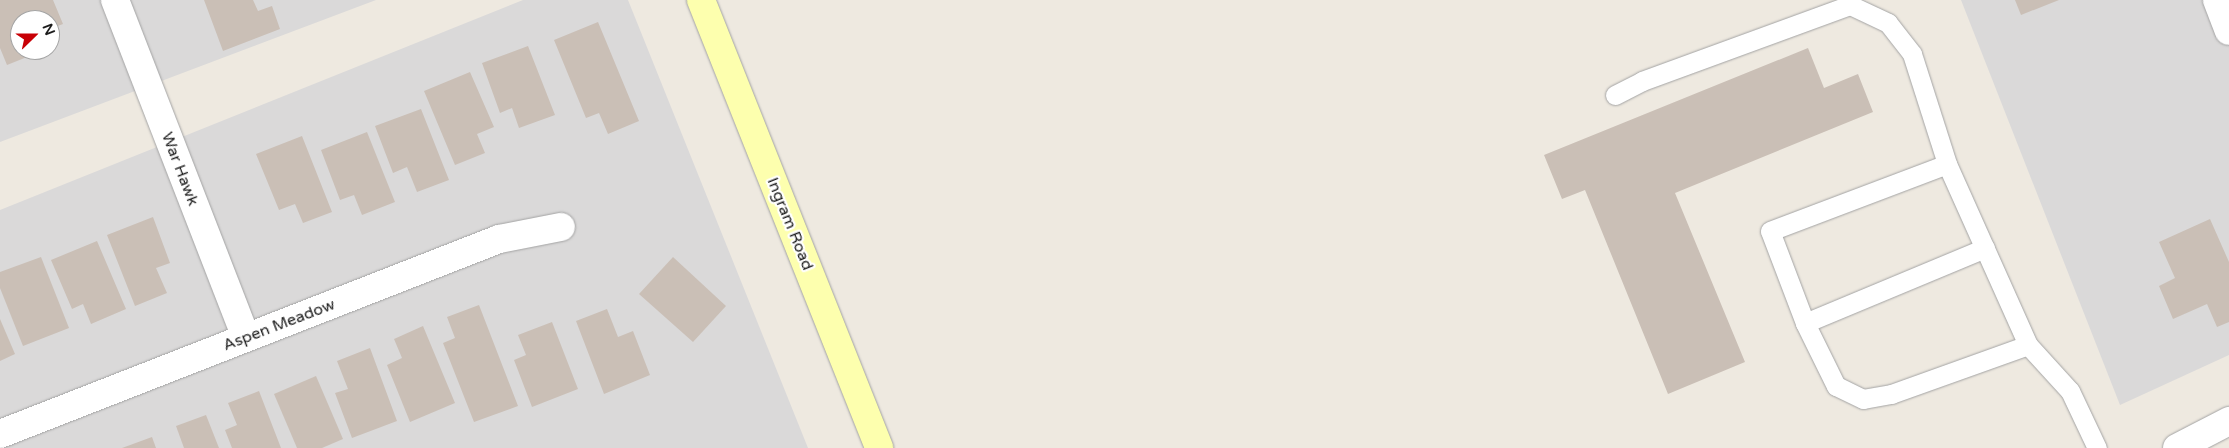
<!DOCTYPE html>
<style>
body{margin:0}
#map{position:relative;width:2229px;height:448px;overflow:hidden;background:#eee9e0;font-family:"Varela Round",sans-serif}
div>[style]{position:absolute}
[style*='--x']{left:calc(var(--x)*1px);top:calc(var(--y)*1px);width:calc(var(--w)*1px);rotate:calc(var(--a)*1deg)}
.residential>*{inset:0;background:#dad9d9}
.building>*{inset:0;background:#cabfb6}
.roads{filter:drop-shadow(0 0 1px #a3a3a3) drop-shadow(0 0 1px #a3a3a3)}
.service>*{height:19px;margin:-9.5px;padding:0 9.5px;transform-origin:9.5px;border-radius:9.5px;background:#fff}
.minor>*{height:28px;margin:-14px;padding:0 14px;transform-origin:14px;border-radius:14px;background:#fff}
.secondary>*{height:28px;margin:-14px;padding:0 14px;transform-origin:14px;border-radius:14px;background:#fdffae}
span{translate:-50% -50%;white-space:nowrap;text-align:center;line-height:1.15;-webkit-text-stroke:4.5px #fff;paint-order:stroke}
.street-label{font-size:16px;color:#1c1c1c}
.north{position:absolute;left:10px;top:10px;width:50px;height:50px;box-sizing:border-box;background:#fff;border:1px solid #a4a4a4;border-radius:50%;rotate:68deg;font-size:14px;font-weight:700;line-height:20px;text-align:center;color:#1c1c1c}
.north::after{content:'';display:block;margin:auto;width:18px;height:22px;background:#c80006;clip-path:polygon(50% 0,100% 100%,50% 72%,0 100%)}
</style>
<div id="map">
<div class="residential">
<i style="clip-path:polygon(evenodd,0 0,376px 0,0 142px,0 0,20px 20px,50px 20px,50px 50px,20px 50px,20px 20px)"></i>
<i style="clip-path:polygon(523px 0,628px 0,808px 448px,0 448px,0 210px)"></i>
<i style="clip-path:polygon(1961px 0,2229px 0,2229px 355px,2120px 405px)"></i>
</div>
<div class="building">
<i style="clip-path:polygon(0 0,53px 0,63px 24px,50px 29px,50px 20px,20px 20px,20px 50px,30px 50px,32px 55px,7px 65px,0 48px)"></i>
<i style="clip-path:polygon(204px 0,253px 0,258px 11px,272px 6px,280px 29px,223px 51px)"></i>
<i style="clip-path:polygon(2015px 0,2059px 0,2021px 15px)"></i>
<i style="clip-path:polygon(598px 22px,639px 121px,608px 134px,599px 113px,586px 118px,554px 40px)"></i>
<i style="clip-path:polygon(528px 46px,555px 115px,519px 128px,512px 108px,500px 113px,482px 63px)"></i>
<i style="clip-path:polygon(1808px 48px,1824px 88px,1858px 74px,1873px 112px,1675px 193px,1745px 362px,1668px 394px,1585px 190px,1562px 199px,1544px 155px)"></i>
<i style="clip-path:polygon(470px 72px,494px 127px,477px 134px,485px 153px,455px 165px,424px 91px)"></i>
<i style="clip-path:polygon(421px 109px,449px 180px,417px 192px,407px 167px,393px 173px,375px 126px)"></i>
<i style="clip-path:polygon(367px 132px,395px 202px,362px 215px,354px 195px,340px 200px,321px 150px)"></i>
<i style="clip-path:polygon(302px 136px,332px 212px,303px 223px,295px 204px,279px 210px,256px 154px)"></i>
<i style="clip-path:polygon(153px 217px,170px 263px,156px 268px,167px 293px,135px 306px,107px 235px)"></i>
<i style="clip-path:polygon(2210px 219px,2229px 262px,2229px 322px,2217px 327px,2207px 304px,2173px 319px,2159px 286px,2175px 278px,2159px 242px)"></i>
<i style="clip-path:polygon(97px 241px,126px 309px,91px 324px,83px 304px,72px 309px,51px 260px)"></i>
<i style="clip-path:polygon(41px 257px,69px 328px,23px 346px,0 288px,0 272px)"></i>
<i style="clip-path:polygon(673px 257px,726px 306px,693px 342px,639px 294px)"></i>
<i style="clip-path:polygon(479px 305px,518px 406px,474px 422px,443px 343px,455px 338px,447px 317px)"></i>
<i style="clip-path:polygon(607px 309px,618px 337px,633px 331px,650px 375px,604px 394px,576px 321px)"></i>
<i style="clip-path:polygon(0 319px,15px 354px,0 361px)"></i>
<i style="clip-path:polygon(552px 322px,578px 389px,532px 407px,514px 360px,526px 355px,518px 335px)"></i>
<i style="clip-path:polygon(423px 326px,455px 403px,410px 422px,387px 365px,402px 358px,394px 339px)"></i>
<i style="clip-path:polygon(370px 348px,397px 421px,352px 438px,335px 393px,348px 389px,337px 361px)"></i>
<i style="clip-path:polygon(316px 376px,343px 439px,322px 448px,297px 448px,274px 394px)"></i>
<i style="clip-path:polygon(259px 391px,281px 448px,232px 448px,225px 430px,237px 425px,228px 403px)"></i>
<i style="clip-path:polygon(206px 415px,219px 448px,184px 448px,176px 426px)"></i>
<i style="clip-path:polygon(152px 437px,156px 448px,122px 448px)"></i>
</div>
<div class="roads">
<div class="service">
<i style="--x:1615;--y:95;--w:30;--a:-27"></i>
<i style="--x:1642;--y:81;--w:221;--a:-20.1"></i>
<i style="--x:1850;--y:5;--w:42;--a:25.3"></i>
<i style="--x:1888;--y:23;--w:39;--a:52"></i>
<i style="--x:1912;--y:54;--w:115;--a:72.3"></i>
<i style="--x:1805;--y:323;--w:195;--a:-22.6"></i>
<i style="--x:2028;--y:345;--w:145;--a:160.3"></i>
<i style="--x:1891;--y:394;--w:28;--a:170"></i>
<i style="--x:1863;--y:399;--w:30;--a:-154"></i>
<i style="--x:1836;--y:386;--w:70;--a:-116.2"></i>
<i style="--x:1805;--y:323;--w:98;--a:-110.8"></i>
<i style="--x:1770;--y:231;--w:189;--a:-20.7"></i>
<i style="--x:1947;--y:164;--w:198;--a:65.9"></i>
<i style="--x:2028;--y:345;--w:62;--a:47.6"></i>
<i style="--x:2070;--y:391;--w:63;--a:64.7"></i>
</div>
<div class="minor">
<i style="--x:115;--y:0;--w:362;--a:68.8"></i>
<i style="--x:2217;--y:0;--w:33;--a:69"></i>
<i style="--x:0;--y:434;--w:536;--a:-21.34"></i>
<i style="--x:499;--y:239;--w:63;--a:-11"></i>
<i style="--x:2177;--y:448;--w:59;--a:-27.4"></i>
</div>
<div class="secondary">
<i style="--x:701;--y:0;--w:482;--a:68.3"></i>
</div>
</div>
<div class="street-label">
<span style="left:180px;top:169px;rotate:69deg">War Hawk</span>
<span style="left:790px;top:224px;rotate:68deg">Ingram Road</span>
<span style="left:279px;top:325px;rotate:-21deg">Aspen Meadow</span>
</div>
<div class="north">N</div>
</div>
